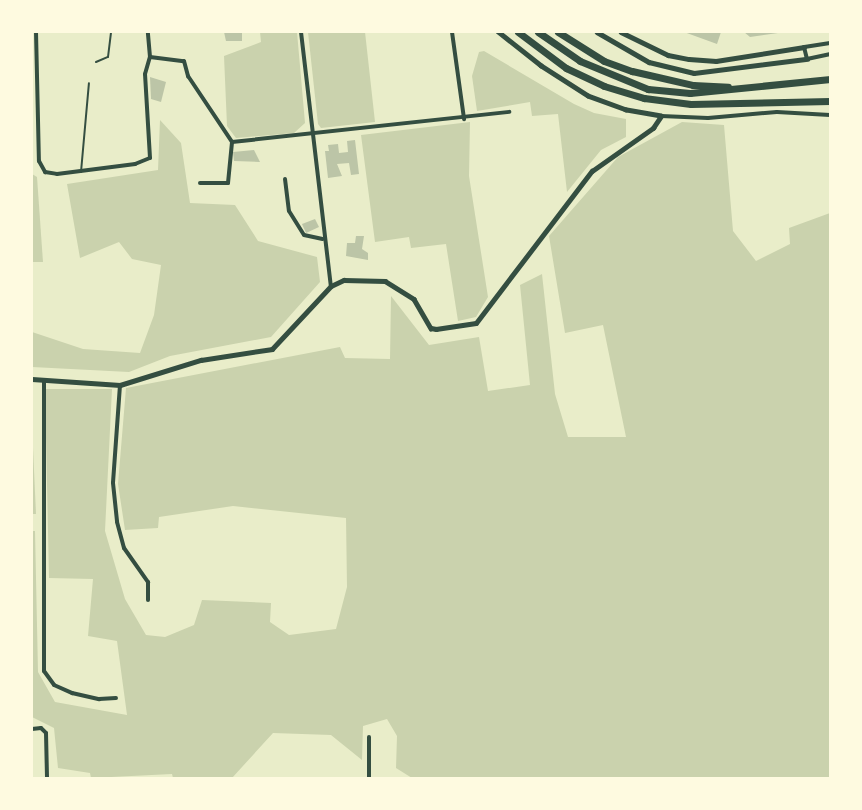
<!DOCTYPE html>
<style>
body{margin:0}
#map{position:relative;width:862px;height:810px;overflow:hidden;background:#e9edc9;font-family:Poppins,sans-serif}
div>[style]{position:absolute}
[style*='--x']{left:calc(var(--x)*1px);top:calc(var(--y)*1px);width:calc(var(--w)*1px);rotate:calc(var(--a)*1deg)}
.green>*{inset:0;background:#cad2ad}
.building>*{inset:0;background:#bcc5a7}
.service>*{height:2px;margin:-1px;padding:0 1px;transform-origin:1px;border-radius:1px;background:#344e41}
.minor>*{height:4px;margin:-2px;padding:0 2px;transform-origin:2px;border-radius:2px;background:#344e41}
.tertiary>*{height:4.5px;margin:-2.25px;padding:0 2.25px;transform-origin:2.25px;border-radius:2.25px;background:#344e41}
.motorway>*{height:7px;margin:-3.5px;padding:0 3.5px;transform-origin:3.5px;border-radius:3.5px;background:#344e41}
span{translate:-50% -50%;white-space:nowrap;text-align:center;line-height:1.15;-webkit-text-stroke:6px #fefae0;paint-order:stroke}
.frame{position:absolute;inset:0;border:33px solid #fefae0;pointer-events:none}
</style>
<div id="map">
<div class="green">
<i style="clip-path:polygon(260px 32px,297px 32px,305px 123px,294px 133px,236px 138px,227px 126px,224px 56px,261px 42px)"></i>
<i style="clip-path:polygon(308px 32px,365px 32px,375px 122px,321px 128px,318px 124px)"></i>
<i style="clip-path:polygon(484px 51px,574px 104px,594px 113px,626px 119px,626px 137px,601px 150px,567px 192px,558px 114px,532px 116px,530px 102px,477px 111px,472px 76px,479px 52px)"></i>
<i style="clip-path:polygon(160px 120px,181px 143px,190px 203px,235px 205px,258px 241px,317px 257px,320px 282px,271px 337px,170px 356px,129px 372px,32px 367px,32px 332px,83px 349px,140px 353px,154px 315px,161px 265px,132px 259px,119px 242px,80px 258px,67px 184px,158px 170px)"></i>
<i style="clip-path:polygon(470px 122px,469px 176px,488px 297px,476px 317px,458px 321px,446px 244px,411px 248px,409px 237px,375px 242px,361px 135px)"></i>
<i style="clip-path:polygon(682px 122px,724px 125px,733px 231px,756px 261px,790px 244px,789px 228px,830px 213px,830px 778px,412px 778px,396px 768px,397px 736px,387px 719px,363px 726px,362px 760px,331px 735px,273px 733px,232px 778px,173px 778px,172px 774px,91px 778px,90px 773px,58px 768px,54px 728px,32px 717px,32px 531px,35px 531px,38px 672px,55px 702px,127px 715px,117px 641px,88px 636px,93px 579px,49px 578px,45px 389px,112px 389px,105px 531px,125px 599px,146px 635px,165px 637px,194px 625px,202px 600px,271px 603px,270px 622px,289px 635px,336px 629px,347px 587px,346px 518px,233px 506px,159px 517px,158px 528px,125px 530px,118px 484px,126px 388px,340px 347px,345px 358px,390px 359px,391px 296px,429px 345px,479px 337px,488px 391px,530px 385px,520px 285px,542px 274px,555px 394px,568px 437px,626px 437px,603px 325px,565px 333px,549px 236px,618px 157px)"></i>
<i style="clip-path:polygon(32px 174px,37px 177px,43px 262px,32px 262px)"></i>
<i style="clip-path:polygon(32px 426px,36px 514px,32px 514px)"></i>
</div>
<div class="building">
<i style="clip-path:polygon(224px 32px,242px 32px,242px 41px,226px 41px)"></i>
<i style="clip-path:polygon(684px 32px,721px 32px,717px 44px)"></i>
<i style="clip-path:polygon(744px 32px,778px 32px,778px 33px,750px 37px)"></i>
<i style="clip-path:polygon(150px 77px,166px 82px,161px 102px,151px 99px)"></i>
<i style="clip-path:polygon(355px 140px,359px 174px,351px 175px,349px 163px,337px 164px,342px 176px,328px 178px,325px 151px,329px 151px,328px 145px,338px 144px,339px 153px,348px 152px,347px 141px)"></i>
<i style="clip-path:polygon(254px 150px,260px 162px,234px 161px,233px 152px)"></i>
<i style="clip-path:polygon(315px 219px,319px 227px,306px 233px,302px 224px)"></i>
<i style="clip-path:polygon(356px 236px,364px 236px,362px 249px,368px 253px,368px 260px,346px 256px,347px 243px,355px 243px)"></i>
</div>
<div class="service">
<i style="--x:96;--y:62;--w:13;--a:-23"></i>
<i style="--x:108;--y:57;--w:25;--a:-83"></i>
<i style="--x:81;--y:172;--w:89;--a:-84.9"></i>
</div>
<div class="minor">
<i style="--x:36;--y:32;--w:129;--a:88.7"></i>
<i style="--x:39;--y:161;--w:13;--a:61"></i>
<i style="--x:45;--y:172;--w:12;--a:9"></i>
<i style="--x:57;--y:174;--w:79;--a:-7.3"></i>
<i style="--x:135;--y:164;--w:16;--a:-22"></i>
<i style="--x:150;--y:158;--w:84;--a:-93.4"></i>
<i style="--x:145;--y:74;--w:18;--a:-74"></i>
<i style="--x:150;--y:57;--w:25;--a:-95"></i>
<i style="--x:301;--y:32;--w:256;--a:83.3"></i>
<i style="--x:452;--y:32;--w:88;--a:82.1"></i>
<i style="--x:830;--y:43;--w:26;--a:171"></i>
<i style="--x:804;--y:47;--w:12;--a:76"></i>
<i style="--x:807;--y:59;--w:24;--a:-12"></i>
<i style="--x:150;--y:57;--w:34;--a:7"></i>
<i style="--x:184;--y:61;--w:16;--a:75"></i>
<i style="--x:188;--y:76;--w:79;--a:56.3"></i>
<i style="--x:661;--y:116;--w:47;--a:2.4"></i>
<i style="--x:708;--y:118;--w:69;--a:-5"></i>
<i style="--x:777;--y:112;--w:53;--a:3.2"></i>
<i style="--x:232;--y:142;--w:279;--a:-6.2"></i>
<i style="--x:285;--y:179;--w:32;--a:83"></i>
<i style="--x:289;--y:211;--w:28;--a:58"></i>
<i style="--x:304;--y:235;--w:19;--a:12"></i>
<i style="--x:200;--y:183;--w:28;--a:0"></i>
<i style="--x:228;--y:183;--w:41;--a:-84.4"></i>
<i style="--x:44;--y:380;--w:291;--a:90"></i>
<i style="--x:44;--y:671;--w:17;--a:54"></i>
<i style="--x:54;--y:685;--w:20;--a:24"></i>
<i style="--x:72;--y:693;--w:28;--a:13"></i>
<i style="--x:99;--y:699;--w:17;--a:-3"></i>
<i style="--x:120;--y:385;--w:98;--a:94.1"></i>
<i style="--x:113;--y:483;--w:39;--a:84"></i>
<i style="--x:117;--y:522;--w:27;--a:75"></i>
<i style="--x:124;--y:548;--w:42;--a:54.8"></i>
<i style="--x:148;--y:582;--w:18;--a:90"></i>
<i style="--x:32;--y:729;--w:9;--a:-6"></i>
<i style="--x:41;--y:728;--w:7;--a:45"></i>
<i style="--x:46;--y:733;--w:45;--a:88.7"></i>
<i style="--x:369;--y:737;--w:41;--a:90"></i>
</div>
<div class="tertiary">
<i style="--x:597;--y:32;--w:60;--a:30"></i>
<i style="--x:649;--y:62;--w:46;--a:13.7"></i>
<i style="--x:694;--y:73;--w:114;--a:-7.1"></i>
<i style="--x:621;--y:32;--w:52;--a:26.1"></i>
<i style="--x:668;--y:55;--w:21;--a:11"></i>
<i style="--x:689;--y:59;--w:27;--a:4"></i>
<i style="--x:716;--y:61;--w:89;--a:-9"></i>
<i style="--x:32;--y:379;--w:88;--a:3.9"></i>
<i style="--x:120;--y:385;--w:85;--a:-17.2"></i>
<i style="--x:201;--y:360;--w:72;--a:-8.8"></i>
<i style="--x:272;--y:349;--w:86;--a:-46.9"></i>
<i style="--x:331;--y:286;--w:14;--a:-25"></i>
<i style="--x:344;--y:280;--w:41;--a:1.4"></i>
<i style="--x:385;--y:281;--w:34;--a:32"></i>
<i style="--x:414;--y:299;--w:34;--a:60"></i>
<i style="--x:431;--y:328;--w:5;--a:11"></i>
<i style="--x:436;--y:329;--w:40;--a:-8.5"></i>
<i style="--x:476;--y:323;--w:191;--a:-52.7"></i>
<i style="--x:592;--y:171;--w:75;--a:-35.2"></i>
<i style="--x:653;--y:128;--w:14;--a:-56"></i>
<i style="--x:661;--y:116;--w:36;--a:-170"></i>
<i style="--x:626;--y:110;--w:40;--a:-159.8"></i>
<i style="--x:588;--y:96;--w:56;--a:-147.4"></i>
<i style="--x:541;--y:66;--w:55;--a:-141.7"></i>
</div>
<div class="motorway">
<i style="--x:518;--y:32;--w:60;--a:36.9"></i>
<i style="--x:566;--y:68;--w:42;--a:25.3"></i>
<i style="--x:604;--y:86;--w:42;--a:16.7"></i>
<i style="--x:644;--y:98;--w:47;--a:7.3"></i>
<i style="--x:691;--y:104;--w:139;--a:-1.2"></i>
<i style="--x:538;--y:32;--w:51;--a:34.6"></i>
<i style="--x:580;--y:61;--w:74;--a:22.4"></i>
<i style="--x:648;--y:89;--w:42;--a:5.4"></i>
<i style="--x:690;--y:93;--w:141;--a:-5.7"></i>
<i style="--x:558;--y:32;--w:54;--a:32.2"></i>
<i style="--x:604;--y:61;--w:30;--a:20"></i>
<i style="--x:632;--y:71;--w:63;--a:12.9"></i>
<i style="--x:693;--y:85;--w:35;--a:3"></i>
</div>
<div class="frame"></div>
</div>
